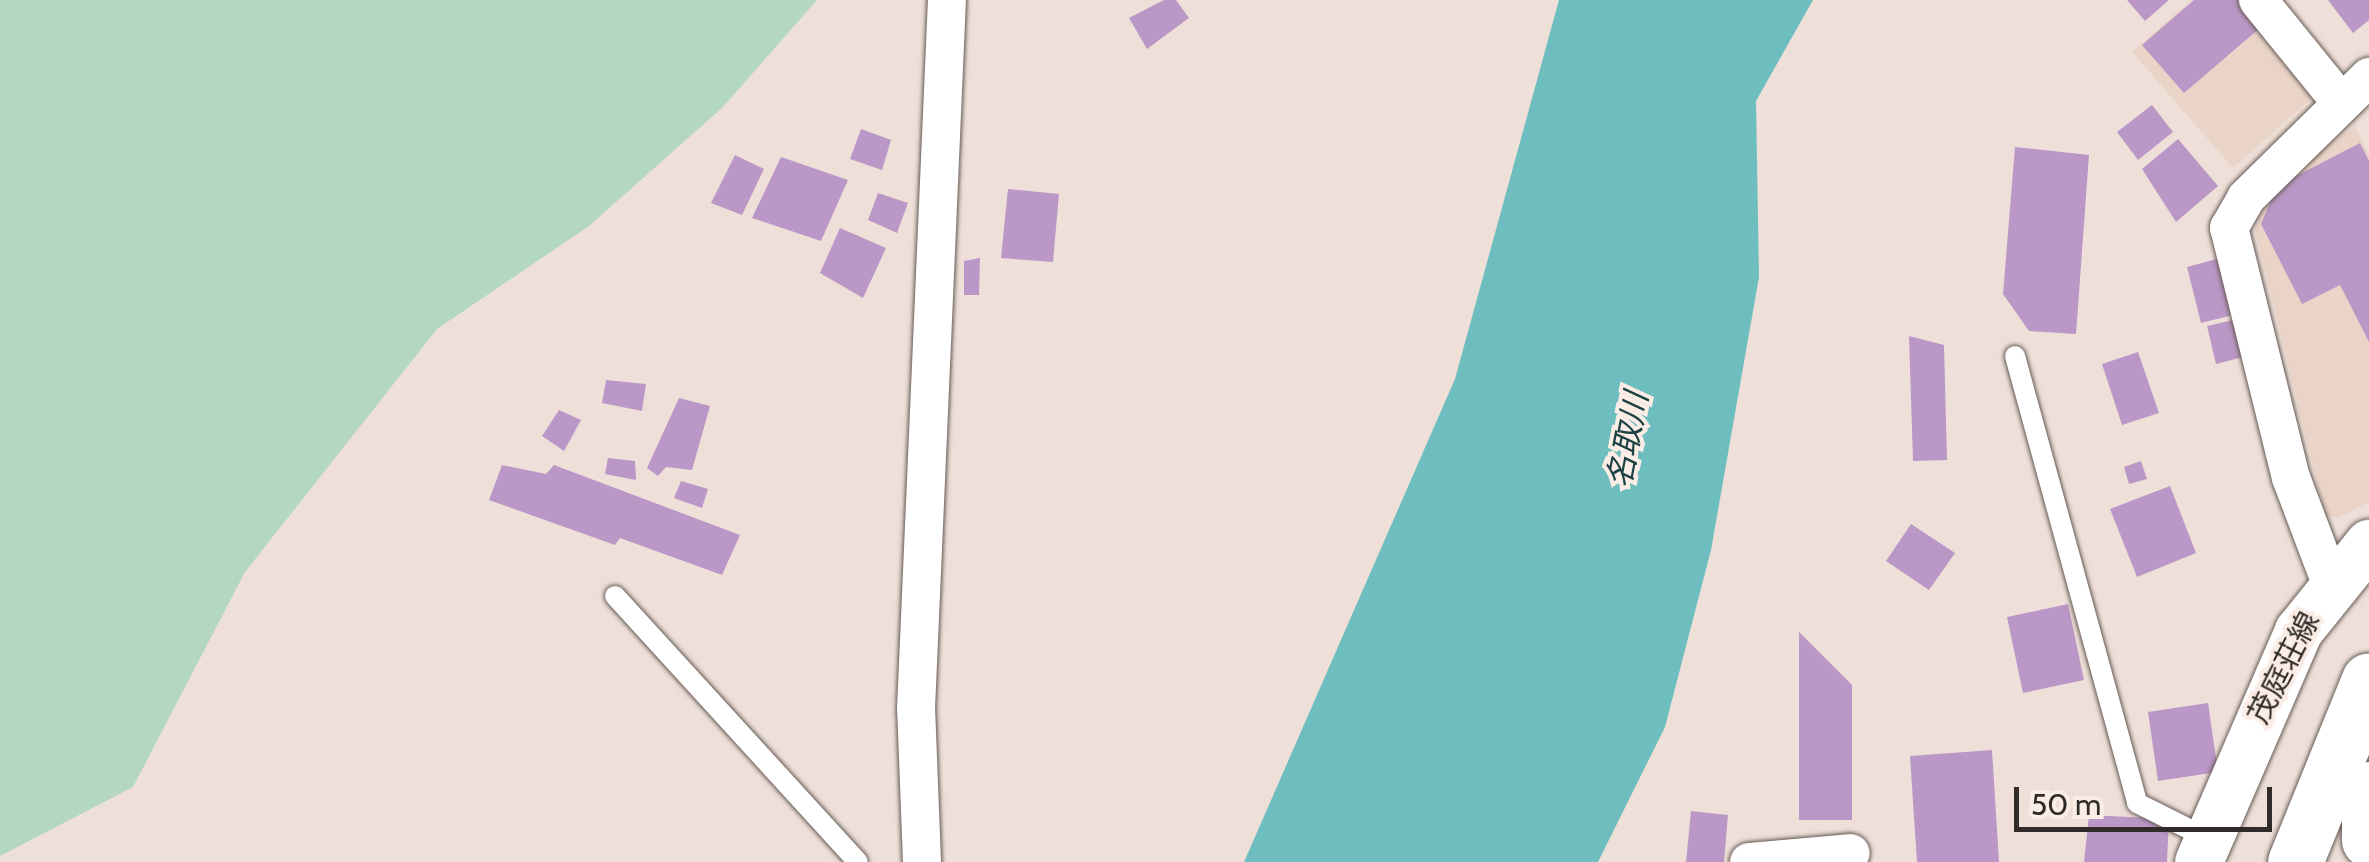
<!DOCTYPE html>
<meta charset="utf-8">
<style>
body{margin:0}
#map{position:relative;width:2369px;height:862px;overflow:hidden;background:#eee0d9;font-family:Cabin,"Noto Sans JP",sans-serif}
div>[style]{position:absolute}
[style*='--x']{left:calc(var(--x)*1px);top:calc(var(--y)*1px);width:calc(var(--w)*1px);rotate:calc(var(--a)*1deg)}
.commercial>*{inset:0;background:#ead4c8}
.green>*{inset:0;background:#b3d7bf}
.water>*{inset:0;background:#6ebdbf}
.building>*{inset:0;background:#ba97c6}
.roads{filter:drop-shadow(0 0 2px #665a54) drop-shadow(0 0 2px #665a54)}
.service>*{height:20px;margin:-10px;padding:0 10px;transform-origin:10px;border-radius:10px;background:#fff}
.minor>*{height:38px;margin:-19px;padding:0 19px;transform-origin:19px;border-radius:19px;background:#fff}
.tertiary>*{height:48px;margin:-24px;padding:0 24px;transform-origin:24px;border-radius:24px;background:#fff}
.motorway>*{height:55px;margin:-27.5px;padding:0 27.5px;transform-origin:27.5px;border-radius:27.5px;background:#fff}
span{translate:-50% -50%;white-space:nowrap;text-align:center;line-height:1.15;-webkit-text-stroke:8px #fbede6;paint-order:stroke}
.street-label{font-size:30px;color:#302b28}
.water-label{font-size:32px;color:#1c4243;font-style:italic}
.scale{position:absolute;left:2014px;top:787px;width:258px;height:45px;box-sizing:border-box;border:5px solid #302b28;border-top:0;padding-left:12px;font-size:30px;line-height:35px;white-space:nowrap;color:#302b28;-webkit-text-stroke:8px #fbede6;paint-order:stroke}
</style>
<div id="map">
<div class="commercial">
<i style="clip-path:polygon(2191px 0,2245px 0,2322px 89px,2233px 168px,2132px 52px)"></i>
<i style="clip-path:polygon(2355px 126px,2369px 155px,2369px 502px,2338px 518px,2325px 514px,2255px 230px,2273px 184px)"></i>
</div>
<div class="green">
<i style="clip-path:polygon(0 0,817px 0,723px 107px,589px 226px,437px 329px,245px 572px,133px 787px,0 856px)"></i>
</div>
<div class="water">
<i style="clip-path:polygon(1559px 0,1813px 0,1756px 101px,1759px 277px,1711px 550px,1665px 727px,1598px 862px,1244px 862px,1455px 379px)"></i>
</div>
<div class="building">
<i style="clip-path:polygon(1164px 0,1176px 0,1189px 18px,1147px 49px,1129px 18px)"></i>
<i style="clip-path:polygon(2127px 0,2169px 0,2145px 21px)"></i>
<i style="clip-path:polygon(2194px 0,2248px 0,2267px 22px,2184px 93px,2142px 45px)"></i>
<i style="clip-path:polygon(2328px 0,2369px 0,2369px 20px,2353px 33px)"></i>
<i style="clip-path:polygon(2152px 105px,2173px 132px,2138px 160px,2117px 132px)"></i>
<i style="clip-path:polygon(861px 129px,891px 140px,882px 170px,850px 159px)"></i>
<i style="clip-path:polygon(2178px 139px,2218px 186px,2176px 222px,2142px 169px)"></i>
<i style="clip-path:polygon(2360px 143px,2369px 161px,2369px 342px,2340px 285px,2302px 304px,2261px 224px,2277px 186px)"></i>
<i style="clip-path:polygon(2015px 147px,2089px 155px,2076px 334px,2029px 331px,2003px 294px)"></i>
<i style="clip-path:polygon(735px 155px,764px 169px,742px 215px,711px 203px)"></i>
<i style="clip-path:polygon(781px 157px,848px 180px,821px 241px,752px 218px)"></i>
<i style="clip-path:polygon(1008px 189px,1059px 194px,1053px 262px,1001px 258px)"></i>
<i style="clip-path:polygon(878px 193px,908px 203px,897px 233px,868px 220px)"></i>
<i style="clip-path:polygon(840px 228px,886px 248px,863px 298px,820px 273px)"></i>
<i style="clip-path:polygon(980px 258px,979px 295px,964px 295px,964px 261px)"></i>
<i style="clip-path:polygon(2220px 258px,2233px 315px,2201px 323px,2187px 267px)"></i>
<i style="clip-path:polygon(2238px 319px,2247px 356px,2216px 364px,2207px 326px)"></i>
<i style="clip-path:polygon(1909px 336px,1944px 345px,1947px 460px,1913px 461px)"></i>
<i style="clip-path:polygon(2138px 352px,2159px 413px,2122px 425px,2102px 364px)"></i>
<i style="clip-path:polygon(606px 380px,646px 384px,642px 411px,602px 403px)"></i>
<i style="clip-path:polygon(679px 398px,710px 406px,692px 470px,666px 467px,658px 476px,647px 468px)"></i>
<i style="clip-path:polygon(559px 410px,581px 420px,564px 451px,542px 436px)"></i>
<i style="clip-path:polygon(608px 458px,635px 461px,636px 480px,605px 474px)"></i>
<i style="clip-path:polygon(2141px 461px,2147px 479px,2129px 484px,2124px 467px)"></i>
<i style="clip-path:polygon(502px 465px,546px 474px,554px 465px,740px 535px,722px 575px,620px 538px,615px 545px,489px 500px)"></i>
<i style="clip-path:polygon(681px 481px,708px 489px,702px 508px,674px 498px)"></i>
<i style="clip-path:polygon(2170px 486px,2196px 553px,2137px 577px,2110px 509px)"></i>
<i style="clip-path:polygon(1911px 524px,1955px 553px,1929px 590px,1886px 561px)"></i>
<i style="clip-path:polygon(2068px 604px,2084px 680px,2023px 693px,2007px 617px)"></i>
<i style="clip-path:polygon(1799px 632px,1852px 685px,1852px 820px,1799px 820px)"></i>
<i style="clip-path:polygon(2208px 703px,2218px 772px,2158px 781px,2148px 712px)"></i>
<i style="clip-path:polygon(1992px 750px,1999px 862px,1917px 862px,1910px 756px)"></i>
<i style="clip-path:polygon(1691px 811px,1728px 815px,1724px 862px,1686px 862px)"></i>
<i style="clip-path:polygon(2089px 815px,2169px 819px,2167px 862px,2084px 862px)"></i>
</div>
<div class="roads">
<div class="service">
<i style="--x:2015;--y:356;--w:463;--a:74.7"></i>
<i style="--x:2137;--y:803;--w:78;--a:26.6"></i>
<i style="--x:615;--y:596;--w:360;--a:47.6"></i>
</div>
<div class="minor">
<i style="--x:2258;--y:0;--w:129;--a:51"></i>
<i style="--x:2330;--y:581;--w:110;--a:-110.7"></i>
<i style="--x:2291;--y:478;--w:258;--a:-103.9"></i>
<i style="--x:2229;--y:228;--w:34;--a:-60"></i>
<i style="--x:2246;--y:198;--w:173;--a:-44.5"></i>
<i style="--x:922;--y:862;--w:153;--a:-92.2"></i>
<i style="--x:916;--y:709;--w:710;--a:-87.5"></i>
<i style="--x:1749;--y:862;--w:102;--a:-5"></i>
</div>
<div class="tertiary">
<i style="--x:2199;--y:862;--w:252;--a:-66.6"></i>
<i style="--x:2299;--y:631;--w:112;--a:-51.2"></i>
</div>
<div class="motorway">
<i style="--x:2369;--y:789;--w:51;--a:90"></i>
<i style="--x:2295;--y:862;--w:196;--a:-67.9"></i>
</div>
</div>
<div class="street-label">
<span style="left:2284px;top:668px;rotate:-63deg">茂庭荘線</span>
</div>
<div class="water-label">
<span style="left:1628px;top:440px;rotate:-79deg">名取川</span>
</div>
<div class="scale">50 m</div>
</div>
